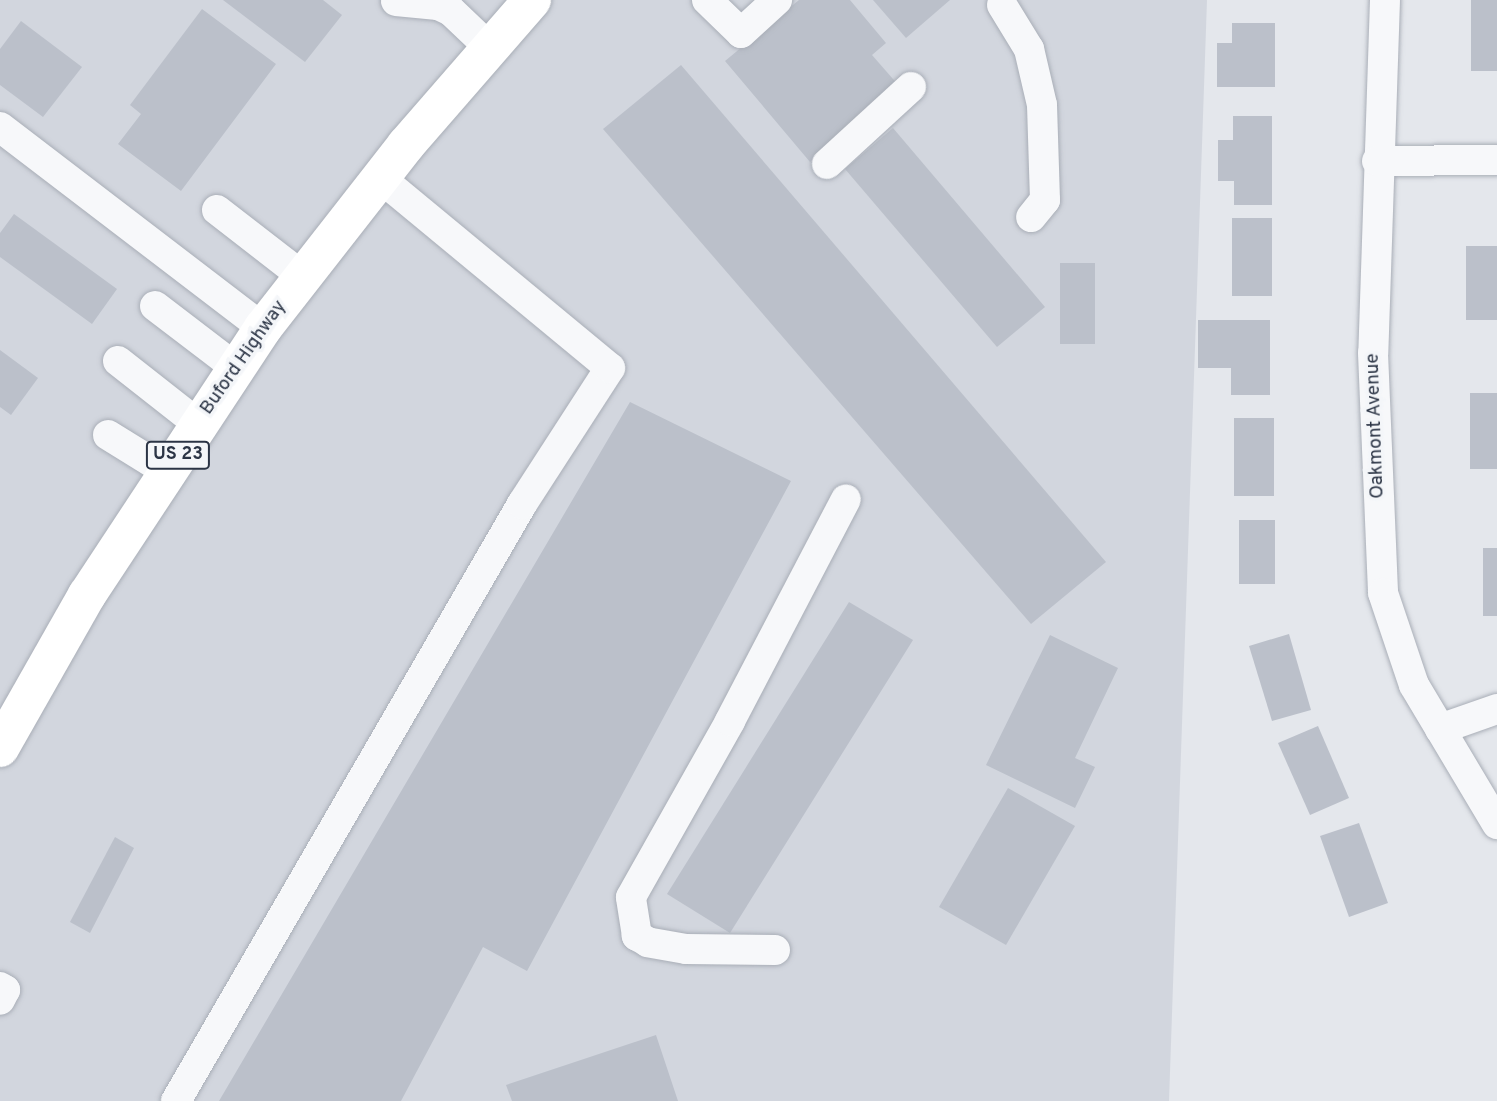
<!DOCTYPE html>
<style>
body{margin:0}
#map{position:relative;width:1497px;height:1101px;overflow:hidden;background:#e4e7ec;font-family:Overpass,sans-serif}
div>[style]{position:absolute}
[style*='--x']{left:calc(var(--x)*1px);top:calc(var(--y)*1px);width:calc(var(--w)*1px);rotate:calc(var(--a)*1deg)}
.built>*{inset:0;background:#d2d6de}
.building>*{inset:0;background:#bbc0ca}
.roads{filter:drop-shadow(0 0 2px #a9aeb7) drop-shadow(0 0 2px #a9aeb7)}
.minor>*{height:30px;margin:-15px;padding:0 15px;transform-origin:15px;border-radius:15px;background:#f7f8fa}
.major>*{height:38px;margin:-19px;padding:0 19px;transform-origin:19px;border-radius:19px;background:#fff}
span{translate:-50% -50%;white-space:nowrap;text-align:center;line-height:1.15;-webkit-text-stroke:7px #f4f6f9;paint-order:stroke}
.shield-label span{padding:2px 5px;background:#f4f6f9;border:2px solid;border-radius:5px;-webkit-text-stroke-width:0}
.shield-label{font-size:18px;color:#2b3445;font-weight:700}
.street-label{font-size:19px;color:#2b3445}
</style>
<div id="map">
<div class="built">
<i style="clip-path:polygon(0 0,1207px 0,1169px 1101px,0 1101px)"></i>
</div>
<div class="building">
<i style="clip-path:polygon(223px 0,323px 0,342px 15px,305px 62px)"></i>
<i style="clip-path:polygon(799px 0,850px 0,886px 43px,872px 55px,900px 87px,810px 162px,725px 61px)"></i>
<i style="clip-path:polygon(873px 0,950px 0,906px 38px)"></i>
<i style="clip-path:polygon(1471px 0,1497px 0,1497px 71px,1471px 71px)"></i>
<i style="clip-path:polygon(202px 9px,276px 64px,181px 191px,118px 144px,141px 114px,130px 105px)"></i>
<i style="clip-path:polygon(21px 21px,82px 67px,43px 117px,0 85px,0 49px)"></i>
<i style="clip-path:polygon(1232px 23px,1275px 23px,1275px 87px,1217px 87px,1217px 43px,1232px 43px)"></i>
<i style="clip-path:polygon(681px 65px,1106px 562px,1031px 624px,603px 129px)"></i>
<i style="clip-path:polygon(1233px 116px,1272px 116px,1272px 205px,1234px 205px,1234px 181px,1218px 181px,1218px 140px,1233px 140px)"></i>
<i style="clip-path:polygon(893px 128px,1045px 307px,997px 347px,845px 169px)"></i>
<i style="clip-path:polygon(14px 214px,117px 289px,92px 324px,0 257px,0 233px)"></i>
<i style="clip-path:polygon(1232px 218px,1272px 218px,1272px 296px,1232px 296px)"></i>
<i style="clip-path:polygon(1466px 246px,1497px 246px,1497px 320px,1466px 320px)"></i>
<i style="clip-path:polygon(1060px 263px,1095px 263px,1095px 344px,1060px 344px)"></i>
<i style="clip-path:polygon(1198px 320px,1270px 320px,1270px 395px,1231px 395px,1231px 368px,1198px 368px)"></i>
<i style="clip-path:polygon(0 350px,38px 378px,11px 415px,0 407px)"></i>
<i style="clip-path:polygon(1470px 393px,1497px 393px,1497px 469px,1470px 469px)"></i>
<i style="clip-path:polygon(630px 402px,791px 481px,527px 971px,483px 947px,401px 1101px,219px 1101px)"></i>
<i style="clip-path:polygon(1234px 418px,1274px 418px,1274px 496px,1234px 496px)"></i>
<i style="clip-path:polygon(1239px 520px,1275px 520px,1275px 584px,1239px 584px)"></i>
<i style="clip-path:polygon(1483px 548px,1497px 548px,1497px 616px,1483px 616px)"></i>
<i style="clip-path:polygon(849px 602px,913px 640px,730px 933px,667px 894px)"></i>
<i style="clip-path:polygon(1289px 634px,1311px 710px,1272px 721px,1249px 646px)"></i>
<i style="clip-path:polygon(1050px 635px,1118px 668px,1075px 758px,1095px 767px,1075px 808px,986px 765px)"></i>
<i style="clip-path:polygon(1318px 726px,1349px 798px,1310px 815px,1278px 743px)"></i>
<i style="clip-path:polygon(1008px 788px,1075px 826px,1006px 945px,939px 907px)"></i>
<i style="clip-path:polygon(1359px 823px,1388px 903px,1349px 917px,1320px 836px)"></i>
<i style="clip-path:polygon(115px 837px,134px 848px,90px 933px,70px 922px)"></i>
<i style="clip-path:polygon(656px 1035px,678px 1101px,512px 1101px,506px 1085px)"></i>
</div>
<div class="roads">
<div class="minor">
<i style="--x:707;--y:0;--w:47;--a:44.1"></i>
<i style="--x:741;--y:33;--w:49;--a:-42.5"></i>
<i style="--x:1385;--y:0;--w:353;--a:91.9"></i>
<i style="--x:1373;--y:353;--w:240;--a:87.6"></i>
<i style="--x:1383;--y:593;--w:97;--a:71.4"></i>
<i style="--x:1414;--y:685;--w:162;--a:59.2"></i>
<i style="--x:396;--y:1;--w:42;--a:5.4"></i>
<i style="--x:438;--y:5;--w:14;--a:25"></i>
<i style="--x:451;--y:11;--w:52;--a:43.5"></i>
<i style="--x:1002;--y:5;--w:52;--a:58.5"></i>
<i style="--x:1029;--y:49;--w:57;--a:76.9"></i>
<i style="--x:1042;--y:105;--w:95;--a:88.2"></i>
<i style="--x:1045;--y:200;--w:22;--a:129"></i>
<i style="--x:0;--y:127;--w:331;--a:37.4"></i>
<i style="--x:1377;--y:161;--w:120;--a:-0.5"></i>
<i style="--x:827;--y:164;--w:114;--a:-42.5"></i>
<i style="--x:217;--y:210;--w:108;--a:37.8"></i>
<i style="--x:155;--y:306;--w:102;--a:37.4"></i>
<i style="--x:118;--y:361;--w:102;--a:38.2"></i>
<i style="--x:108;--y:435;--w:68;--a:31.8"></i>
<i style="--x:1440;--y:729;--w:60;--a:-19.3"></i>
<i style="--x:775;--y:950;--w:89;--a:-179.4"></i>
<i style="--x:686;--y:949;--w:39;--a:-170"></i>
<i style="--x:648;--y:942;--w:13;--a:-151"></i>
<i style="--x:637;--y:936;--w:39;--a:-99"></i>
<i style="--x:631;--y:897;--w:202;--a:-60.6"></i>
<i style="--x:730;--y:721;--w:250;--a:-62.4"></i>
<i style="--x:0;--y:987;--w:6;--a:31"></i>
<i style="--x:5;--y:990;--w:11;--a:117"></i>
<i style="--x:176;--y:1101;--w:690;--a:-59.9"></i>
<i style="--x:522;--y:504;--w:162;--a:-57.1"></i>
<i style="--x:610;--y:368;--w:298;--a:-140.4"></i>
</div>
<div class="major">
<i style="--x:0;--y:748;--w:176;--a:-60.4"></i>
<i style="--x:87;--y:595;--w:320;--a:-56.6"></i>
<i style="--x:263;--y:328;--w:232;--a:-52"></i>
<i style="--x:406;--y:145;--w:192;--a:-49"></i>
</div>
</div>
<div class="shield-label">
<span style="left:178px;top:455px">US 23</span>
</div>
<div class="street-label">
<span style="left:244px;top:358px;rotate:-55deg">Buford Highway</span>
<span style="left:1376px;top:426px;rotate:-92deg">Oakmont Avenue</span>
</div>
</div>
